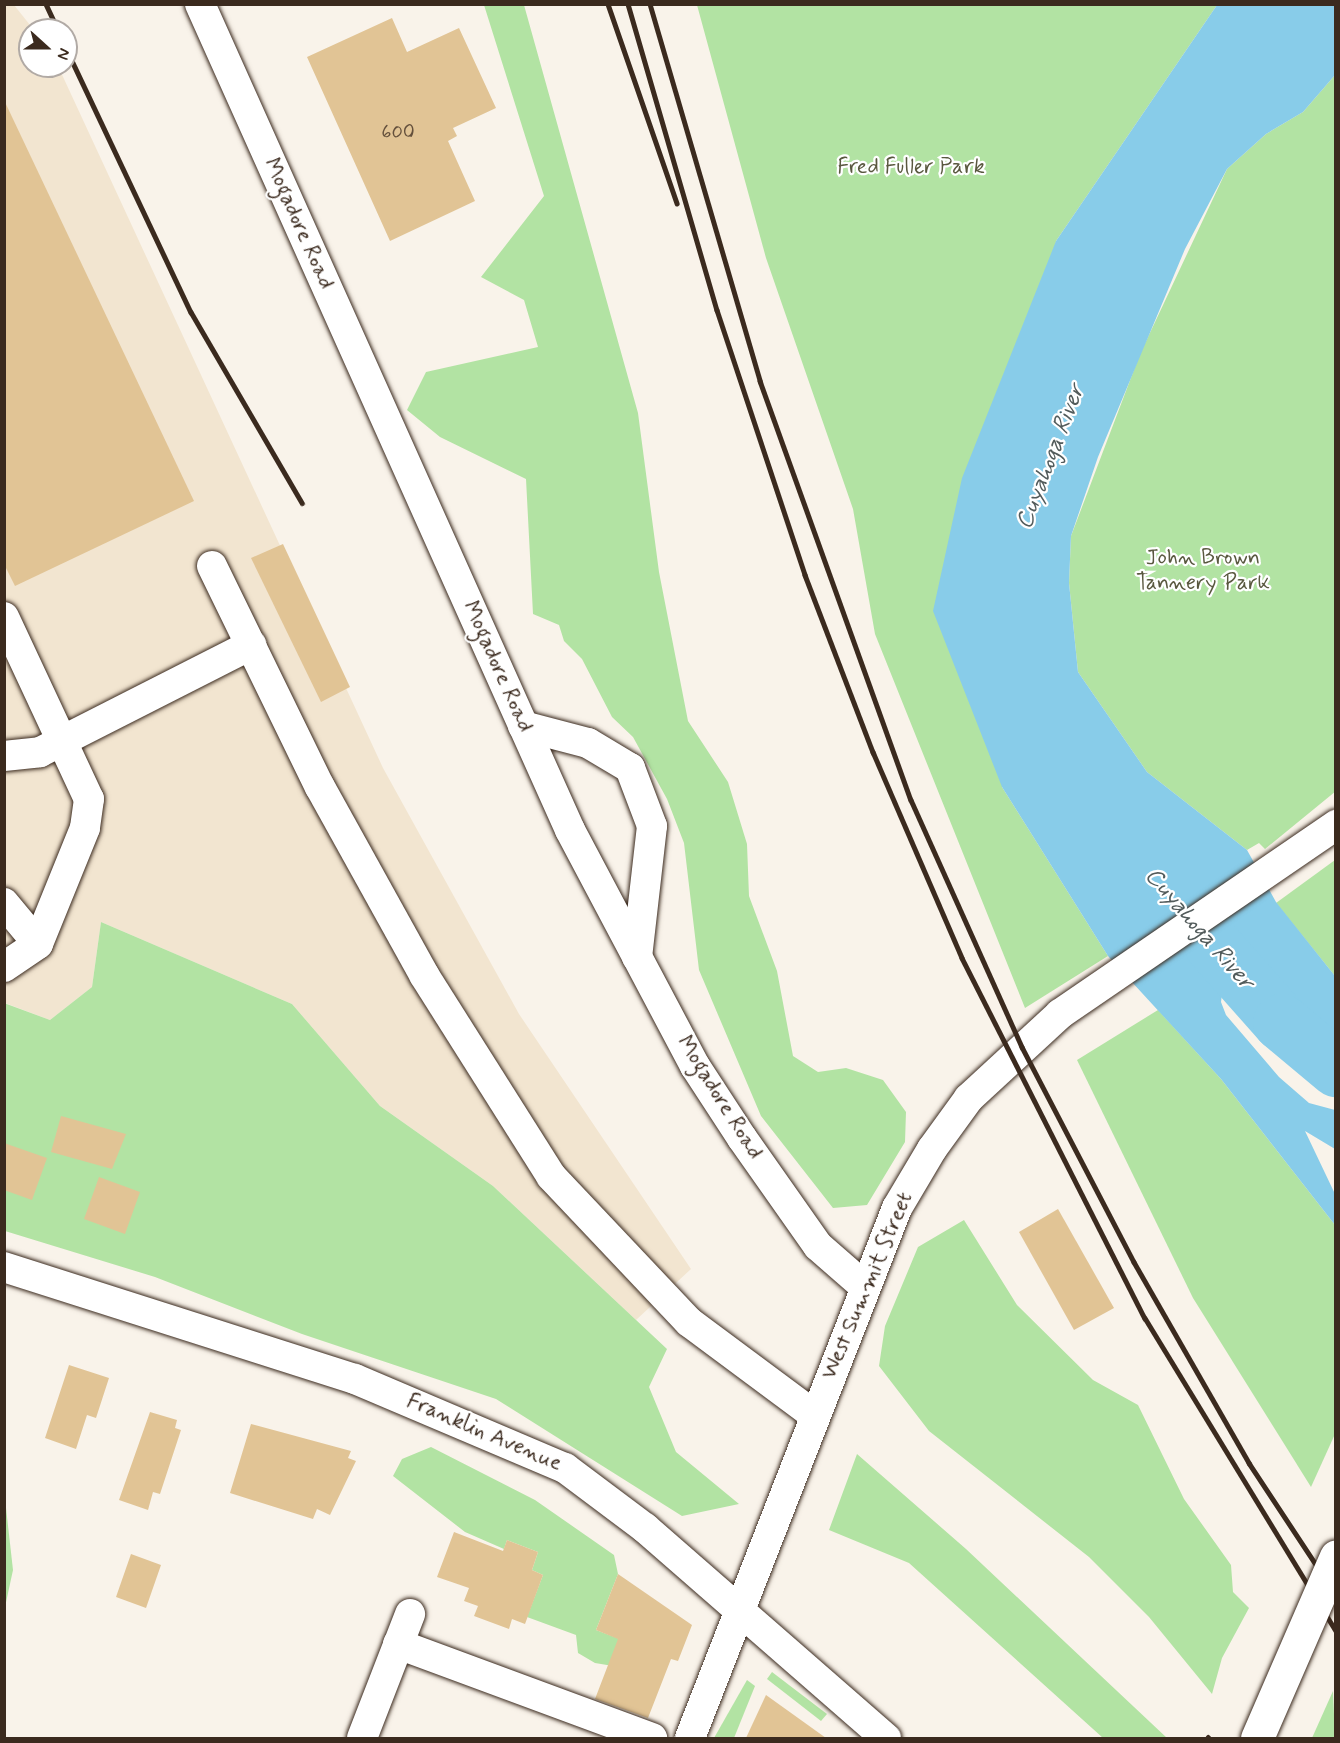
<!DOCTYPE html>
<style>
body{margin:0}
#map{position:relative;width:1340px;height:1743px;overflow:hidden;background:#f9f3ea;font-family:Mynerve,sans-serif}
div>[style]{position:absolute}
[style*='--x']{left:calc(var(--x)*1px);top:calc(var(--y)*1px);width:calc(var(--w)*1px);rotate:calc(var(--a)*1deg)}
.built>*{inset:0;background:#f2e5d0}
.green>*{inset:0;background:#b2e3a3}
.water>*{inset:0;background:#88cce9}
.river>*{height:57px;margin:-28.5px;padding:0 28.5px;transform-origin:28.5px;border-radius:28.5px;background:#88cce9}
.building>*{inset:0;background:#e1c495}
.roads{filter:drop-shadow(0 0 2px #3b2a1e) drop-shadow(0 0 2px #3b2a1e)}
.minor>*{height:30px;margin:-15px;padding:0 15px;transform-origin:15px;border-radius:15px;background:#fff}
.rail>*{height:4.5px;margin:-2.25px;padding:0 2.25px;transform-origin:2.25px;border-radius:2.25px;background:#3b2a1e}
.bridges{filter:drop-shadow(0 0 2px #3b2a1e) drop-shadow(0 0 2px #3b2a1e)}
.major-bridge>*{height:33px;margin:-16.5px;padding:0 16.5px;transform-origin:16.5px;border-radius:16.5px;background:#fff}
span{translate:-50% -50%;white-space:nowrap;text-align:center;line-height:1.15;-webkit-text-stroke:4.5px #fff;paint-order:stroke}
.number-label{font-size:20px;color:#64503c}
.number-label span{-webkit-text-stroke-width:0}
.park-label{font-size:22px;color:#59583f}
.street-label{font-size:22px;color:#3b2a1e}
.water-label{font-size:24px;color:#525b5b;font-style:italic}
.frame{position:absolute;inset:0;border:6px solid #3b2a1e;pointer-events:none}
.north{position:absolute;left:18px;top:18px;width:60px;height:60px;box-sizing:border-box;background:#fff;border:2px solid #b1aaa5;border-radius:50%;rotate:111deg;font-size:16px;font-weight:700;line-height:24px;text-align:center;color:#3b2a1e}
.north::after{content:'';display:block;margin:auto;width:21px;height:27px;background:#3b2a1e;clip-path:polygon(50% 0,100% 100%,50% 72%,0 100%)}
</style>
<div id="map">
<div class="built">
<i style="clip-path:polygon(4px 5px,14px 5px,34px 30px,30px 30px,30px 66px,58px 66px,383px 768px,519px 1014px,691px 1269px,636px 1320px,493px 1186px,380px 1106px,292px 1004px,101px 922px,92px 987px,50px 1020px,5px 1003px)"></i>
</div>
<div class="green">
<i style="clip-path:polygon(484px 5px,524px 5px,638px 413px,659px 572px,688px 721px,728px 782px,747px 844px,749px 896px,777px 971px,793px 1056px,818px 1072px,846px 1068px,883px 1080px,906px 1112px,905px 1142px,867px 1205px,833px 1208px,761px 1116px,699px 970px,684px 843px,667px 799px,633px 737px,612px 717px,582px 659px,564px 641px,559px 625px,533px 614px,526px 479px,440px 437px,407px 410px,426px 372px,538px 347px,524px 300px,481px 277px,544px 196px)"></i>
<i style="clip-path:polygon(697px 5px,1217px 5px,1056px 241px,1002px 787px,1108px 956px,1025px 1008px,875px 634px,853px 509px,766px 258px)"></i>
<i style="clip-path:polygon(1335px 75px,1336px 791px,1265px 849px,1259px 843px,1247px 850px,1147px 772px,1078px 672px,1069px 583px,1071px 536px,1140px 354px,1227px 169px,1266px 134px,1303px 112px)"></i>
<i style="clip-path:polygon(1335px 860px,1335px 976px,1276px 903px)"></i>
<i style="clip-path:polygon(101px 922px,292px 1004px,380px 1106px,493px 1186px,667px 1349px,649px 1387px,676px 1452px,739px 1504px,682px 1516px,496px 1399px,302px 1334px,155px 1277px,5px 1231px,4px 1003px,50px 1020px,92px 987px)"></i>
<i style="clip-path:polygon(1158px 1010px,1221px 1079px,1335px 1225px,1335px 1434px,1311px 1487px,1193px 1298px,1077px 1060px)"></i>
<i style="clip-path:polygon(964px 1220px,1017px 1305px,1093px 1380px,1138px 1405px,1184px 1499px,1231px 1565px,1233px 1592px,1249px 1608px,1222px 1658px,1212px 1694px,1149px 1617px,1089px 1557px,929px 1431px,879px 1366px,885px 1326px,918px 1247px)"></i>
<i style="clip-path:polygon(431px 1447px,535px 1500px,614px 1555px,618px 1574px,596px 1630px,633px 1644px,619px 1667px,595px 1663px,578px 1653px,576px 1635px,527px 1617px,543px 1575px,532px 1570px,538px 1552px,507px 1540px,504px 1549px,465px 1532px,393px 1476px,402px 1459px)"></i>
<i style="clip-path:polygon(857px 1454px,966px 1549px,1167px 1738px,1103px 1738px,909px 1563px,829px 1530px)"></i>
<i style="clip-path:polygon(5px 1499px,13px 1570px,5px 1607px)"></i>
<i style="clip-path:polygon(772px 1672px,827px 1714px,821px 1721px,767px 1679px)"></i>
<i style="clip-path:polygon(747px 1680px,755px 1686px,734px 1738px,714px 1738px)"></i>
<i style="clip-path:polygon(1333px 1691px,1335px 1738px,1312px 1738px)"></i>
</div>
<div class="water">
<i style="clip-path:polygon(1217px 5px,1335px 5px,1335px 75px,1303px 112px,1266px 134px,1227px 169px,1185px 249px,1098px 457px,1071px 536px,1069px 583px,1078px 672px,1147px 772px,1247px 850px,1276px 902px,1335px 976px,1335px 1078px,1322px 1052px,1254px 995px,1224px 979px,1221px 1002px,1226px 1015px,1279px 1077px,1309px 1103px,1335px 1110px,1335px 1149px,1305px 1131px,1335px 1194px,1335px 1225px,1221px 1079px,1108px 956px,1002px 787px,933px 611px,962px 478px,1056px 241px)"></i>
</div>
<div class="river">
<i style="--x:1212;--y:944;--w:104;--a:48.5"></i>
<i style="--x:1281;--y:1022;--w:72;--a:39.9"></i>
</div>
<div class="building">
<i style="clip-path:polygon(392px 18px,407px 52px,459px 28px,496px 108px,453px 128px,457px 136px,448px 141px,475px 201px,390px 241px,307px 57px)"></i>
<i style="clip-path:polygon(4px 100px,194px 501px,15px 586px,4px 564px)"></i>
<i style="clip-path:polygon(283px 544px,350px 687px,321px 702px,251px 558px)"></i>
<i style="clip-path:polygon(61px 1116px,126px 1134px,112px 1169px,51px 1152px)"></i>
<i style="clip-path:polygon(4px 1143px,47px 1158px,32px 1200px,4px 1190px)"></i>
<i style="clip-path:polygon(99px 1177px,140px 1192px,125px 1234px,84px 1219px)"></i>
<i style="clip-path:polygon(1058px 1209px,1114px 1308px,1074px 1330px,1019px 1232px)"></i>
<i style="clip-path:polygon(69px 1365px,109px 1378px,96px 1418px,87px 1415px,76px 1449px,45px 1438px)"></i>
<i style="clip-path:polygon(150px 1412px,177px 1420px,175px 1428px,181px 1430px,160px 1494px,153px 1492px,148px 1510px,119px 1500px)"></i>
<i style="clip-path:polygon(251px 1424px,351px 1451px,348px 1458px,356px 1461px,330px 1515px,317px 1509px,313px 1519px,230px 1493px)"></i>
<i style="clip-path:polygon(454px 1532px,503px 1551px,507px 1540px,538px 1552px,532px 1570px,543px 1575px,525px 1624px,512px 1619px,509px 1629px,474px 1616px,478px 1606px,464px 1601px,469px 1588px,437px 1577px)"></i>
<i style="clip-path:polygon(131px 1554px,161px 1565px,146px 1608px,116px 1597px)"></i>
<i style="clip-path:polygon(618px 1574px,692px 1625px,678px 1661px,671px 1659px,648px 1718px,595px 1699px,618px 1639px,596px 1630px)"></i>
<i style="clip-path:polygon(766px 1695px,826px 1738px,746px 1738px)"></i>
</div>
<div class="roads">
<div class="minor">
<i style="--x:200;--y:4;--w:905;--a:65.87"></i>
<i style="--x:570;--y:830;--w:267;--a:62.1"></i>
<i style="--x:695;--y:1066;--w:86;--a:56.9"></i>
<i style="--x:742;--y:1138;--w:132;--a:54.9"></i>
<i style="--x:818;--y:1246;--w:62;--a:41.1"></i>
<i style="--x:212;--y:566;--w:246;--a:64"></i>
<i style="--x:320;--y:787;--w:215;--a:61"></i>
<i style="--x:424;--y:975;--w:238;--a:57.7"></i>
<i style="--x:551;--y:1176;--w:201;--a:46.6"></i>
<i style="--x:689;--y:1322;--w:156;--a:36.6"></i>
<i style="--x:4;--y:617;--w:201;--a:65"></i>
<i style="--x:89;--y:799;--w:29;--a:98"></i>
<i style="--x:85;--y:828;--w:125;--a:112.1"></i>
<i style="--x:523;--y:726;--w:67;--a:14.7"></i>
<i style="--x:588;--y:743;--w:49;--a:30.8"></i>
<i style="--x:630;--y:768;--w:62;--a:69.2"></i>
<i style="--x:652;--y:826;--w:132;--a:96.5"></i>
<i style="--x:4;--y:756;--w:36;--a:-6"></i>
<i style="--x:40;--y:752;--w:237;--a:-26.9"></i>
<i style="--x:4;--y:903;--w:53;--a:50.3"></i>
<i style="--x:4;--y:967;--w:41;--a:-34.1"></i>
<i style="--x:4;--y:1267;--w:368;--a:17.7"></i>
<i style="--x:355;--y:1379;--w:228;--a:23"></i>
<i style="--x:565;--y:1468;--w:100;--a:36.9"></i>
<i style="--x:645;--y:1528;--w:320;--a:41.1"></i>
<i style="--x:398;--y:1644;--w:271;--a:20.3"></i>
<i style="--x:362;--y:1738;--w:133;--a:-68.8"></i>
<i style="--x:690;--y:1738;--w:569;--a:-68.67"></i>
<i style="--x:897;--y:1208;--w:69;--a:-59.3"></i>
<i style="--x:932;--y:1149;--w:63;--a:-54"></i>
<i style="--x:969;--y:1098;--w:124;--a:-42.7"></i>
<i style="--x:1060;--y:1014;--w:335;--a:-34.4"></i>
</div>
</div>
<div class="rail">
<i style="--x:46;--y:4;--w:29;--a:65"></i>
<i style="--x:608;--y:4;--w:211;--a:70.9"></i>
<i style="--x:628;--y:4;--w:319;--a:73.8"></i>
<i style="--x:717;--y:310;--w:279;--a:71.6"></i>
<i style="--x:805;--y:575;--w:190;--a:69"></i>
<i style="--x:873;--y:752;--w:224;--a:66.6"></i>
<i style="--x:962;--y:958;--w:404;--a:63.1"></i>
<i style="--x:1145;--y:1318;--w:367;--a:58.6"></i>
<i style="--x:650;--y:4;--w:393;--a:73.7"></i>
<i style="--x:760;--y:381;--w:445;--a:70.2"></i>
<i style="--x:911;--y:800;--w:271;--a:65.8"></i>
<i style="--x:1022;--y:1047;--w:242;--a:62.5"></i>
<i style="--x:1134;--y:1262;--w:232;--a:60.2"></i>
<i style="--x:1249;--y:1463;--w:158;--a:56.6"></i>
<i style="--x:66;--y:48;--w:292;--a:64.7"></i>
<i style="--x:191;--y:312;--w:221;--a:59.8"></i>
<i style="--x:1208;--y:1737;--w:1;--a:45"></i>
</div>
<div class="bridges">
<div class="major-bridge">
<i style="--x:1257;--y:1738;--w:198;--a:-66.5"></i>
</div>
</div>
<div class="number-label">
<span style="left:398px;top:132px">600</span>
</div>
<div class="park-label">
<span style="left:911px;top:168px">Fred Fuller Park</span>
<span style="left:1203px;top:571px">John Brown<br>Tannery Park</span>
</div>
<div class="street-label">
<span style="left:298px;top:224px;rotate:66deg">Mogadore Road</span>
<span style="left:497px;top:667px;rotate:66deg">Mogadore Road</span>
<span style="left:719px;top:1098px;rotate:58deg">Mogadore Road</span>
<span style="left:868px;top:1286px;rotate:-67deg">West Summit Street</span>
<span style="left:484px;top:1433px;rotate:23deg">Franklin Avenue</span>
</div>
<div class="water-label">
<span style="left:1051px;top:457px;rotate:-69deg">Cuyahoga River</span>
<span style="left:1199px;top:929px;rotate:49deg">Cuyahoga River</span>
</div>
<div class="frame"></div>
<div class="north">N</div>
</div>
